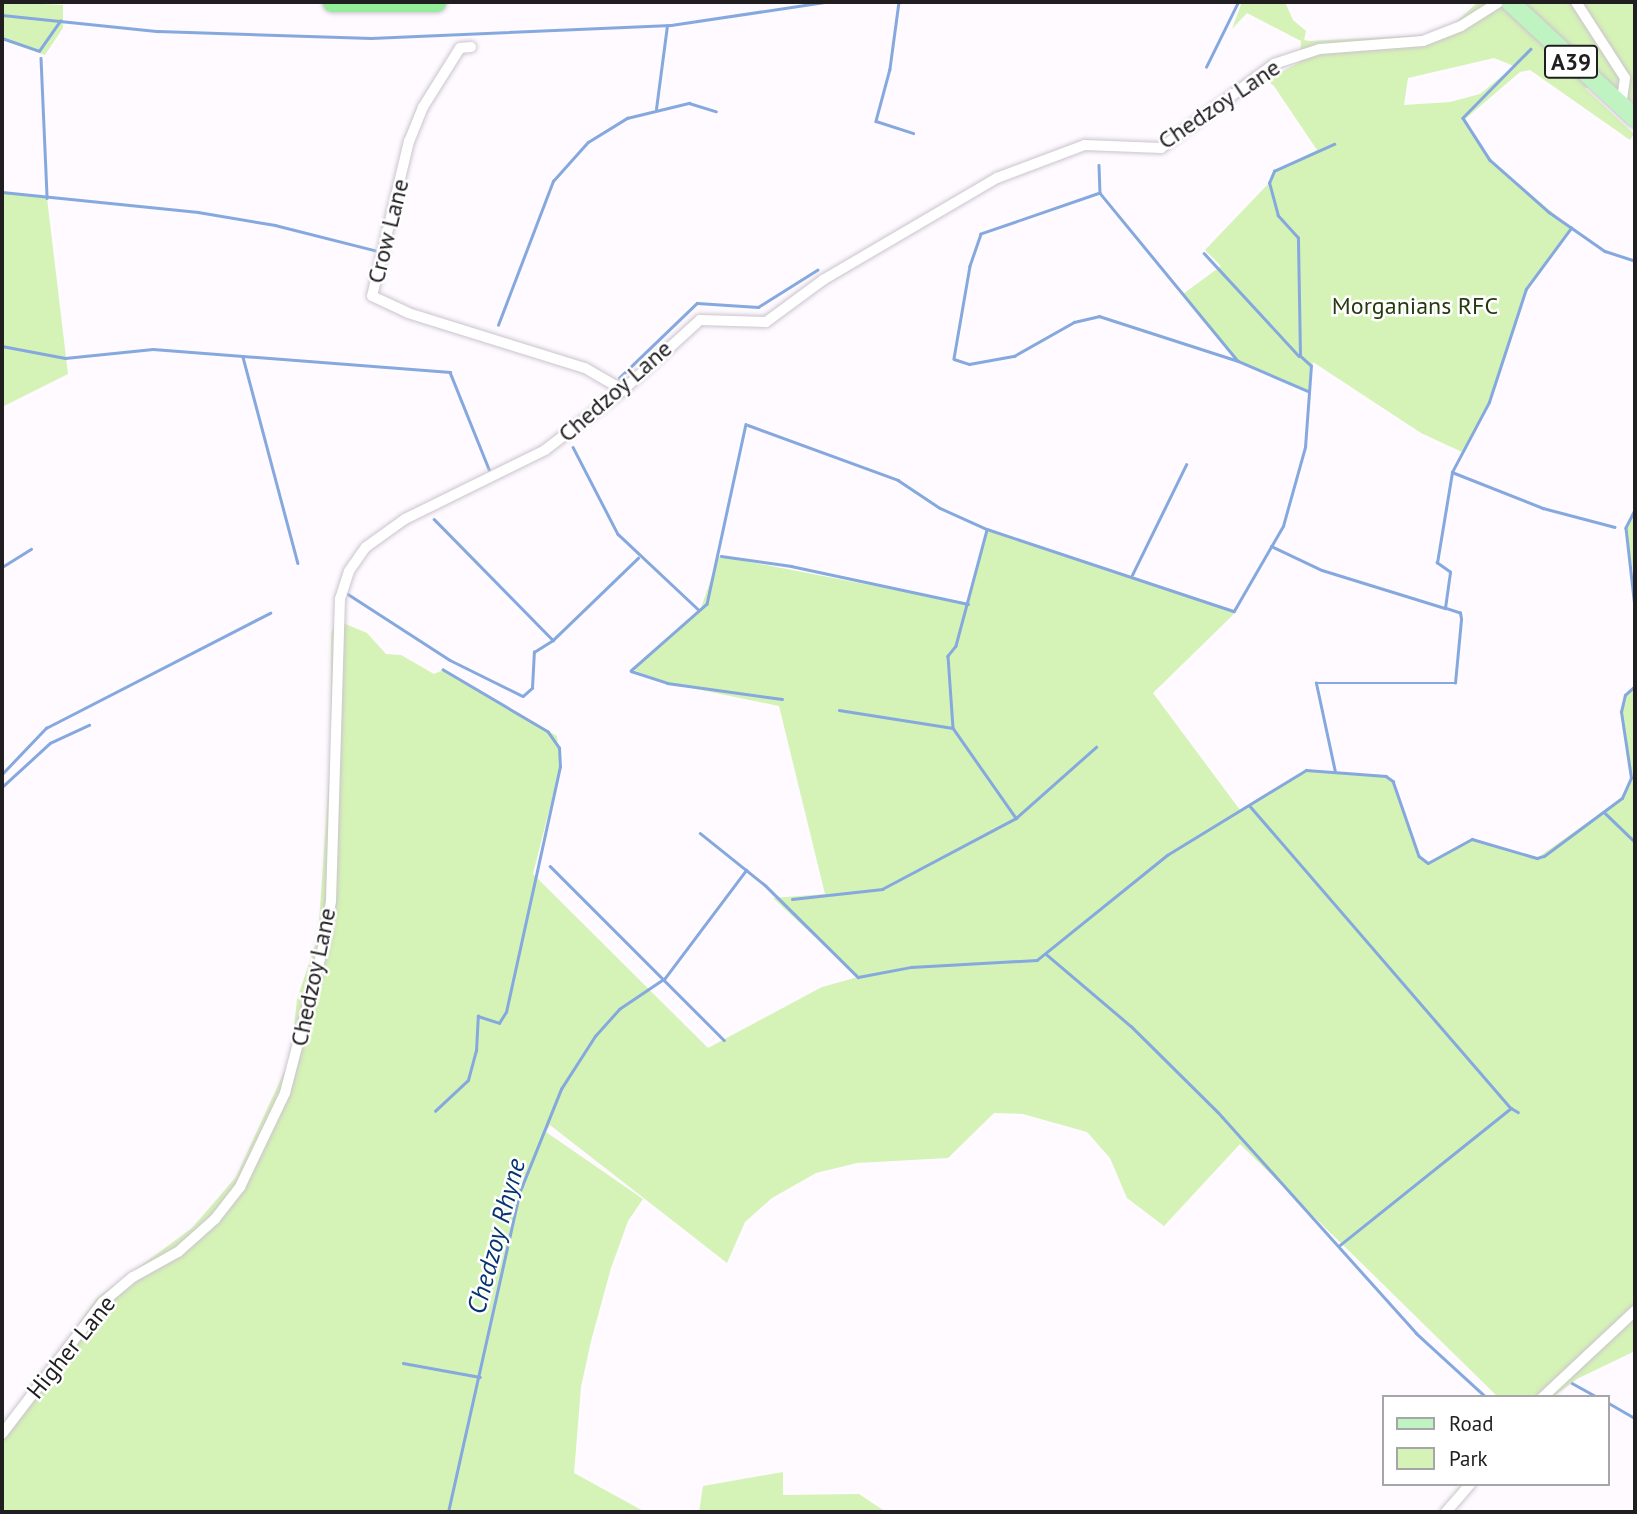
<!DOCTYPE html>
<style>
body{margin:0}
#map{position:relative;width:1637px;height:1514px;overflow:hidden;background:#fefaff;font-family:"PT Sans",sans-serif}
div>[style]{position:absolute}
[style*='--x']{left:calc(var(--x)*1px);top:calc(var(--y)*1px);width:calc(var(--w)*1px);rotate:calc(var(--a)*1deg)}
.green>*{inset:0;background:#d5f3b6}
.stream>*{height:2.5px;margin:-1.25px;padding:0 1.25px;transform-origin:1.25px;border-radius:1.25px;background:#85a9de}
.roads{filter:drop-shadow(0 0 2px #ccc3ce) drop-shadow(0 0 2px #ccc3ce)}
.street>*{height:10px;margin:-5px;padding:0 5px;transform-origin:5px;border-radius:5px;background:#fff}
.primary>*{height:18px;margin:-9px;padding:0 9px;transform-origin:9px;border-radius:9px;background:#bff4c2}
.highway>*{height:19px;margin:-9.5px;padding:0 9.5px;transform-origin:9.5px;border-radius:9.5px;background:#94ed99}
span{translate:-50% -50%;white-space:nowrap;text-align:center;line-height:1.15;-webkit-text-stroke:5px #fff;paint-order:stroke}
.shield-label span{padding:2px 5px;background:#fff;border:2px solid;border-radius:5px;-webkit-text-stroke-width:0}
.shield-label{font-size:23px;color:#211e22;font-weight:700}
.street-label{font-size:24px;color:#211e22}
.park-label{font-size:24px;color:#273a0f}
.water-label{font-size:26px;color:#063472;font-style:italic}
.frame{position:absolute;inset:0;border:4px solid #211e22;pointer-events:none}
.legend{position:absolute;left:1382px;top:1395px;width:228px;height:91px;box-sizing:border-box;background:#fff;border:2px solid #a6a5a7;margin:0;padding:9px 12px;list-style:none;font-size:21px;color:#211e22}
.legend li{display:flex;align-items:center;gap:14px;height:35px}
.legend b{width:35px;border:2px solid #a6a5a7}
</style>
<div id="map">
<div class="green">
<i style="clip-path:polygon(2px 2px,63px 5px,63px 28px,45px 55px,2px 40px)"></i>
<i style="clip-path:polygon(evenodd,1242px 2px,1285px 2px,1293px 20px,1306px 31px,1304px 40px,1310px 41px,1426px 35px,1456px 22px,1478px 2px,1635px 2px,1635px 103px,1602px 83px,1585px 88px,1634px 134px,1630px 140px,1530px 70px,1520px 72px,1464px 120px,1490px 160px,1571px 228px,1526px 289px,1489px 402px,1462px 452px,1421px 433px,1313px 362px,1309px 391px,1238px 361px,1183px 294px,1221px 266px,1205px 250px,1269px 183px,1274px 171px,1317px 150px,1274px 86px,1268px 81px,1258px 84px,1300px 62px,1301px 41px,1247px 13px,1232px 29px,1242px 2px,1494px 58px,1514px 66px,1480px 94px,1450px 102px,1404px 105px,1408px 78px,1494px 58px)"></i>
<i style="clip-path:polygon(2px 193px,47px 198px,68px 374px,2px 407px)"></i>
<i style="clip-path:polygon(1635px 510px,1635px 584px,1626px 528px)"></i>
<i style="clip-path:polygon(987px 529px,1237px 611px,1153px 693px,1240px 810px,1306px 770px,1386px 776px,1393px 781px,1419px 856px,1428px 863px,1472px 839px,1537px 858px,1622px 798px,1631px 778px,1621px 712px,1625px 695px,1635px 686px,1635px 1351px,1577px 1379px,1553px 1397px,1498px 1397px,1240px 1144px,1164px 1226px,1127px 1198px,1110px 1158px,1087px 1132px,1023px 1114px,994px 1113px,948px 1158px,857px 1163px,816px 1173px,772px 1198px,745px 1222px,727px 1263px,550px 1125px,546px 1132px,643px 1199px,628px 1221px,611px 1268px,591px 1341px,581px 1387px,574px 1473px,645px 1512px,2px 1512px,2px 1431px,97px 1298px,192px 1228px,236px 1177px,291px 1057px,297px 999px,318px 937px,331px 747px,331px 634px,336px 620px,367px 633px,386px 654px,401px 655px,434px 674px,443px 670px,557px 736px,560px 767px,533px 874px,708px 1048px,822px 987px,858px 977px,773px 898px,825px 894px,779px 706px,667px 683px,631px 669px,700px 611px,719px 556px,968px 604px)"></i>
<i style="clip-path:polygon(783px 1472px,783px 1495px,859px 1494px,886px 1512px,699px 1512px,703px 1486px)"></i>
</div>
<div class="stream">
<i style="--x:899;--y:2;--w:68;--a:97.7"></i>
<i style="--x:890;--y:69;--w:54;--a:105.1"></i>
<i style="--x:876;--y:121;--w:39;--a:18"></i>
<i style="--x:2;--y:15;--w:157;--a:5.9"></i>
<i style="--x:158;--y:31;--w:213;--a:1.9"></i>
<i style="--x:371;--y:38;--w:300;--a:-2.5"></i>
<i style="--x:671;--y:25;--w:155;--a:-8.5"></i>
<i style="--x:2;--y:38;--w:39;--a:19"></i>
<i style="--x:39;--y:51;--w:37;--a:-55"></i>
<i style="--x:1531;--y:49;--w:97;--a:134.6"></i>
<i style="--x:1463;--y:118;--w:50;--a:57.3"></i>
<i style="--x:1490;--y:160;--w:79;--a:41.4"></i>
<i style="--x:1549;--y:212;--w:68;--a:34.9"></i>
<i style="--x:1605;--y:251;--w:32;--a:18"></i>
<i style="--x:41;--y:58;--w:140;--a:87.5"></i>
<i style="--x:1206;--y:67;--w:72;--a:-63.8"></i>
<i style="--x:656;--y:109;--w:84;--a:-82.5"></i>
<i style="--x:1099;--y:165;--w:28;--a:88"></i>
<i style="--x:1100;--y:193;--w:217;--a:50.6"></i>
<i style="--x:1238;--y:361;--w:76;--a:23.2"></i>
<i style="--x:2;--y:192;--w:197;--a:5.8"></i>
<i style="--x:198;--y:212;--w:78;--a:9.6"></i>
<i style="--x:275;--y:225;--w:106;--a:14.2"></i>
<i style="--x:1100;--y:193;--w:126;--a:161"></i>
<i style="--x:981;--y:234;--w:34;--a:109"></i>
<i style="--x:970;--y:266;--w:94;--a:99.8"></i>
<i style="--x:954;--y:359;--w:16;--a:18"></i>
<i style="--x:969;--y:364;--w:46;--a:-10.1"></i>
<i style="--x:1014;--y:356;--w:69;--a:-29.5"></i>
<i style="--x:1074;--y:322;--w:26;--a:-13"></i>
<i style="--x:1099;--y:316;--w:146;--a:17.9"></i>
<i style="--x:1204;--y:253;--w:140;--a:47.3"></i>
<i style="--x:498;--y:325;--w:154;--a:-69.1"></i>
<i style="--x:553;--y:181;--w:52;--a:-48.1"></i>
<i style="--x:588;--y:142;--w:46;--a:-31.6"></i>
<i style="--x:627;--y:118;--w:64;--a:-13.6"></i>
<i style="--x:689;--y:103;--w:28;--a:17"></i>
<i style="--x:2;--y:346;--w:64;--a:10.8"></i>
<i style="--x:65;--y:358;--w:88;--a:-5.8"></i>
<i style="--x:153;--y:349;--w:298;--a:4.4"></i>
<i style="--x:450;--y:372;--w:105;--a:68.1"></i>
<i style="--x:243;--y:357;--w:213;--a:75.1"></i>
<i style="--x:619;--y:378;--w:108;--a:-43.9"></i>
<i style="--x:697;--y:303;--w:61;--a:3.8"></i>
<i style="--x:758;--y:307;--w:70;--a:-32.1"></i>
<i style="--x:746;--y:424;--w:184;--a:102.2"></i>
<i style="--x:707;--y:604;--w:101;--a:138.6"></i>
<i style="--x:631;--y:671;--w:38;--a:18"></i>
<i style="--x:667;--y:683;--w:116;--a:7.9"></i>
<i style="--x:748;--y:425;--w:160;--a:20.1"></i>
<i style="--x:898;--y:480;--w:50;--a:33.7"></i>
<i style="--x:940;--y:508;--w:51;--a:24.1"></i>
<i style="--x:987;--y:529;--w:260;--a:18.4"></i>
<i style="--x:1234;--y:611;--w:98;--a:-60"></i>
<i style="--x:1283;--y:526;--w:82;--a:-74.4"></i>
<i style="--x:1305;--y:447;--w:81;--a:-85.8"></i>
<i style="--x:1311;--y:366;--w:15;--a:-138"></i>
<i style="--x:1300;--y:356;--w:118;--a:-91"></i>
<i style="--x:1298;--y:238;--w:30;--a:-132"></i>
<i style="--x:1278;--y:216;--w:34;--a:-105"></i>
<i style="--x:1269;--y:183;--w:13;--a:-67"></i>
<i style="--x:1274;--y:171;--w:66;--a:-24.2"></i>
<i style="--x:573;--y:447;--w:98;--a:62.7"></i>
<i style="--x:618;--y:534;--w:111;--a:43.2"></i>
<i style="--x:1452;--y:472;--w:98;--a:21.6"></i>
<i style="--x:1543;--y:508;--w:74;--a:14.8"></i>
<i style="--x:1635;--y:510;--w:20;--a:117"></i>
<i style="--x:1626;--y:528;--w:80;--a:83.5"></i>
<i style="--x:434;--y:519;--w:170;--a:45.5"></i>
<i style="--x:987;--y:530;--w:120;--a:105"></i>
<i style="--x:956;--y:646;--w:13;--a:129"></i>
<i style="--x:948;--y:656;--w:72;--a:86"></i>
<i style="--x:953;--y:728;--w:110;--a:55"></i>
<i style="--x:1271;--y:546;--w:56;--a:25.2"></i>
<i style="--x:1322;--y:570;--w:129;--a:17.2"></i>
<i style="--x:721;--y:556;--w:71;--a:8.1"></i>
<i style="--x:791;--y:566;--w:181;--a:12.1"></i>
<i style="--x:2;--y:567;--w:34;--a:-32"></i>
<i style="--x:1132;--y:575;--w:123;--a:-63.9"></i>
<i style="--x:348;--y:594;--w:121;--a:32.9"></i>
<i style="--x:450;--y:660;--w:81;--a:26.3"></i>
<i style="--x:523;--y:696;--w:12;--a:-42"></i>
<i style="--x:532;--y:688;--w:36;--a:-87"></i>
<i style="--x:534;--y:652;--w:22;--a:-32"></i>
<i style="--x:553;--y:640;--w:118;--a:-44"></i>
<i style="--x:839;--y:710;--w:115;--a:9"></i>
<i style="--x:1335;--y:772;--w:91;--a:-102.1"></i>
<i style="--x:1316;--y:683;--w:139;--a:0"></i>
<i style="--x:1455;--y:683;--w:64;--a:-84.6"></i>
<i style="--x:1461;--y:619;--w:6;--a:-99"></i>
<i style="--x:1460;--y:613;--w:16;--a:-162"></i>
<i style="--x:1445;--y:608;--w:36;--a:-82"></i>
<i style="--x:1450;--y:572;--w:16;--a:-145"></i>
<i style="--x:1437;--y:563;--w:92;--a:-80.6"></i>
<i style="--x:1452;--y:472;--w:79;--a:-62.1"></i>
<i style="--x:1489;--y:402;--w:119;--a:-71.9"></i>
<i style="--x:1526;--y:289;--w:76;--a:-53.6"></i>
<i style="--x:2;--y:774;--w:64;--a:-46.3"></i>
<i style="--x:46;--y:728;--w:252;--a:-27.2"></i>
<i style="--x:2;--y:787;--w:65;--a:-42.5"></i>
<i style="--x:50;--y:743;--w:43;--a:-24.8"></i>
<i style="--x:1250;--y:806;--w:399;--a:49.2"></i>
<i style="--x:1605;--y:813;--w:42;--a:44"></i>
<i style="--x:700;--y:833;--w:83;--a:38.7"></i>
<i style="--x:765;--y:885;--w:131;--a:44.7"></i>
<i style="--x:858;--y:977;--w:54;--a:-10.7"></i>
<i style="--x:911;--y:967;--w:126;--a:-3.2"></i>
<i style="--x:1037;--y:960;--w:167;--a:-38.9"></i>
<i style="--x:1167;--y:855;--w:163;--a:-31.4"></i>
<i style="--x:1306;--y:770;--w:80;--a:4.3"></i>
<i style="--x:1386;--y:776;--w:9;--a:36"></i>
<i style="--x:1393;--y:781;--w:79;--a:70.9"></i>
<i style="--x:1419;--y:856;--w:11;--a:38"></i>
<i style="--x:1428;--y:863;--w:50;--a:-28.6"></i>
<i style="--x:1472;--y:839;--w:68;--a:16.3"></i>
<i style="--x:1537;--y:858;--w:7;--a:-16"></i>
<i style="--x:1544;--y:856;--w:97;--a:-36.6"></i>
<i style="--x:1622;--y:798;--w:22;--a:-66"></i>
<i style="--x:1631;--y:778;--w:67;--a:-98.6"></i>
<i style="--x:1621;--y:712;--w:17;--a:-77"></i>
<i style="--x:1625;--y:695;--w:13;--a:-42"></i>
<i style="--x:550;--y:866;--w:246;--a:45"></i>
<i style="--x:792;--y:899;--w:91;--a:-6.3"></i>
<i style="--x:882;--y:889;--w:152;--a:-27.9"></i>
<i style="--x:1016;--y:818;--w:107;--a:-41.6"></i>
<i style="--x:1046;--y:954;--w:111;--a:40.3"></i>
<i style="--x:1131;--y:1026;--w:122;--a:44.7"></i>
<i style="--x:1218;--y:1112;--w:297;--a:48.1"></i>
<i style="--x:1416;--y:1333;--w:95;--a:42.4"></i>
<i style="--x:435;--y:1111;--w:45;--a:-43.2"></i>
<i style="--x:468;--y:1080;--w:30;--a:-75"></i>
<i style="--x:476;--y:1051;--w:35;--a:-87"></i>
<i style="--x:478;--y:1016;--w:22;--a:18"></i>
<i style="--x:499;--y:1023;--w:13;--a:-58"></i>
<i style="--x:506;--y:1012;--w:251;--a:-77.6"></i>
<i style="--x:560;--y:767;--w:19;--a:-93"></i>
<i style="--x:559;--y:748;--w:19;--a:-125"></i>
<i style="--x:548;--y:732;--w:122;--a:-149.4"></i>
<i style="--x:1340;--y:1245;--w:219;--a:-38.7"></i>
<i style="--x:1511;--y:1108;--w:8;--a:30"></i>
<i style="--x:403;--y:1363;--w:78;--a:10.3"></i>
<i style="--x:1572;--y:1383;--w:29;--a:29"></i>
<i style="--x:1607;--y:1402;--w:32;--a:30"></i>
<i style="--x:448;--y:1512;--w:329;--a:-77.4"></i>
<i style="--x:520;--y:1191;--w:110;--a:-68.1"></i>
<i style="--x:561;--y:1089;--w:63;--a:-57.3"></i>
<i style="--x:595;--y:1036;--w:36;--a:-48"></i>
<i style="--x:619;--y:1009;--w:55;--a:-34"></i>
<i style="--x:665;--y:978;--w:135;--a:-53.1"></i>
</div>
<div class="roads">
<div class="street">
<i style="--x:1576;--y:2;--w:90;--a:57.2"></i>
<i style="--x:1625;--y:78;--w:28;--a:98"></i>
<i style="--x:471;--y:47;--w:11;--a:175"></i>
<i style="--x:460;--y:48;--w:70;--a:122.1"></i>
<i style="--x:423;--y:107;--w:37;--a:112"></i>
<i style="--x:409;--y:141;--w:159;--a:103.4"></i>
<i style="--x:372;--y:296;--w:40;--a:25"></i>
<i style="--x:408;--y:313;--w:185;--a:17.3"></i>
<i style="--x:585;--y:368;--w:44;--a:30.1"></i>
<i style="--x:1543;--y:1397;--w:126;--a:-43.1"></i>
<i style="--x:2;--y:1434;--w:166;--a:-52.6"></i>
<i style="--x:103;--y:1302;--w:39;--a:-40"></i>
<i style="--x:133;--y:1277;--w:51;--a:-29.1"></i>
<i style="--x:178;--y:1252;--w:50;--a:-41.7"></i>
<i style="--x:215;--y:1219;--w:41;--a:-52"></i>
<i style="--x:240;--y:1187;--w:104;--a:-64.4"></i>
<i style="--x:285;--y:1093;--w:162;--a:-75.4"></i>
<i style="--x:326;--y:936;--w:35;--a:-82"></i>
<i style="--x:331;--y:901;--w:302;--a:-88.3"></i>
<i style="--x:340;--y:599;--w:29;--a:-72"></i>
<i style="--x:349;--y:571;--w:29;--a:-55"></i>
<i style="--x:366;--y:547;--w:48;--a:-35.7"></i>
<i style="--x:405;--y:519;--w:156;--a:-26.2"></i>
<i style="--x:545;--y:450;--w:98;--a:-37.6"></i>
<i style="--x:623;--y:390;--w:104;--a:-42.3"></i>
<i style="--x:700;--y:320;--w:66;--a:1.7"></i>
<i style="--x:766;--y:322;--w:71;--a:-36.4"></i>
<i style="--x:823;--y:280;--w:202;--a:-30.4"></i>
<i style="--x:997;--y:178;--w:94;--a:-20.6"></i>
<i style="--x:1085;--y:145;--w:76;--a:2.3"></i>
<i style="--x:1161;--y:148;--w:141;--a:-36.6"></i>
<i style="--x:1274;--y:64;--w:48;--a:-18.1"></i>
<i style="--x:1320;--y:49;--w:103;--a:-4.4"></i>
<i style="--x:1423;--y:41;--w:41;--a:-21.5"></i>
<i style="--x:1461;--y:26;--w:45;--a:-32.3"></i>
<i style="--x:1446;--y:1512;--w:37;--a:-49"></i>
</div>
<div class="primary">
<i style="--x:1510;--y:2;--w:171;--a:42.9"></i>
</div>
<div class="highway">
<i style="--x:332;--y:2;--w:104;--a:0"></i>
</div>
</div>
<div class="shield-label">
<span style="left:1571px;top:62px">A39</span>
</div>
<div class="street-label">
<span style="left:1219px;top:104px;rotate:-34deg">Chedzoy Lane</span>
<span style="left:388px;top:231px;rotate:-76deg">Crow Lane</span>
<span style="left:615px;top:391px;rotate:-41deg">Chedzoy Lane</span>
<span style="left:313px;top:977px;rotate:-78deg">Chedzoy Lane</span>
<span style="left:71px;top:1347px;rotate:-51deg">Higher Lane</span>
</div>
<div class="park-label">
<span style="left:1415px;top:306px">Morganians RFC</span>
</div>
<div class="water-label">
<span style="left:496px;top:1236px;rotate:-75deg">Chedzoy Rhyne</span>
</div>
<div class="frame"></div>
<ul class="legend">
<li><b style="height:9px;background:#bff4c2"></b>Road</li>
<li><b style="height:19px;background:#d5f3b6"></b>Park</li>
</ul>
</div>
